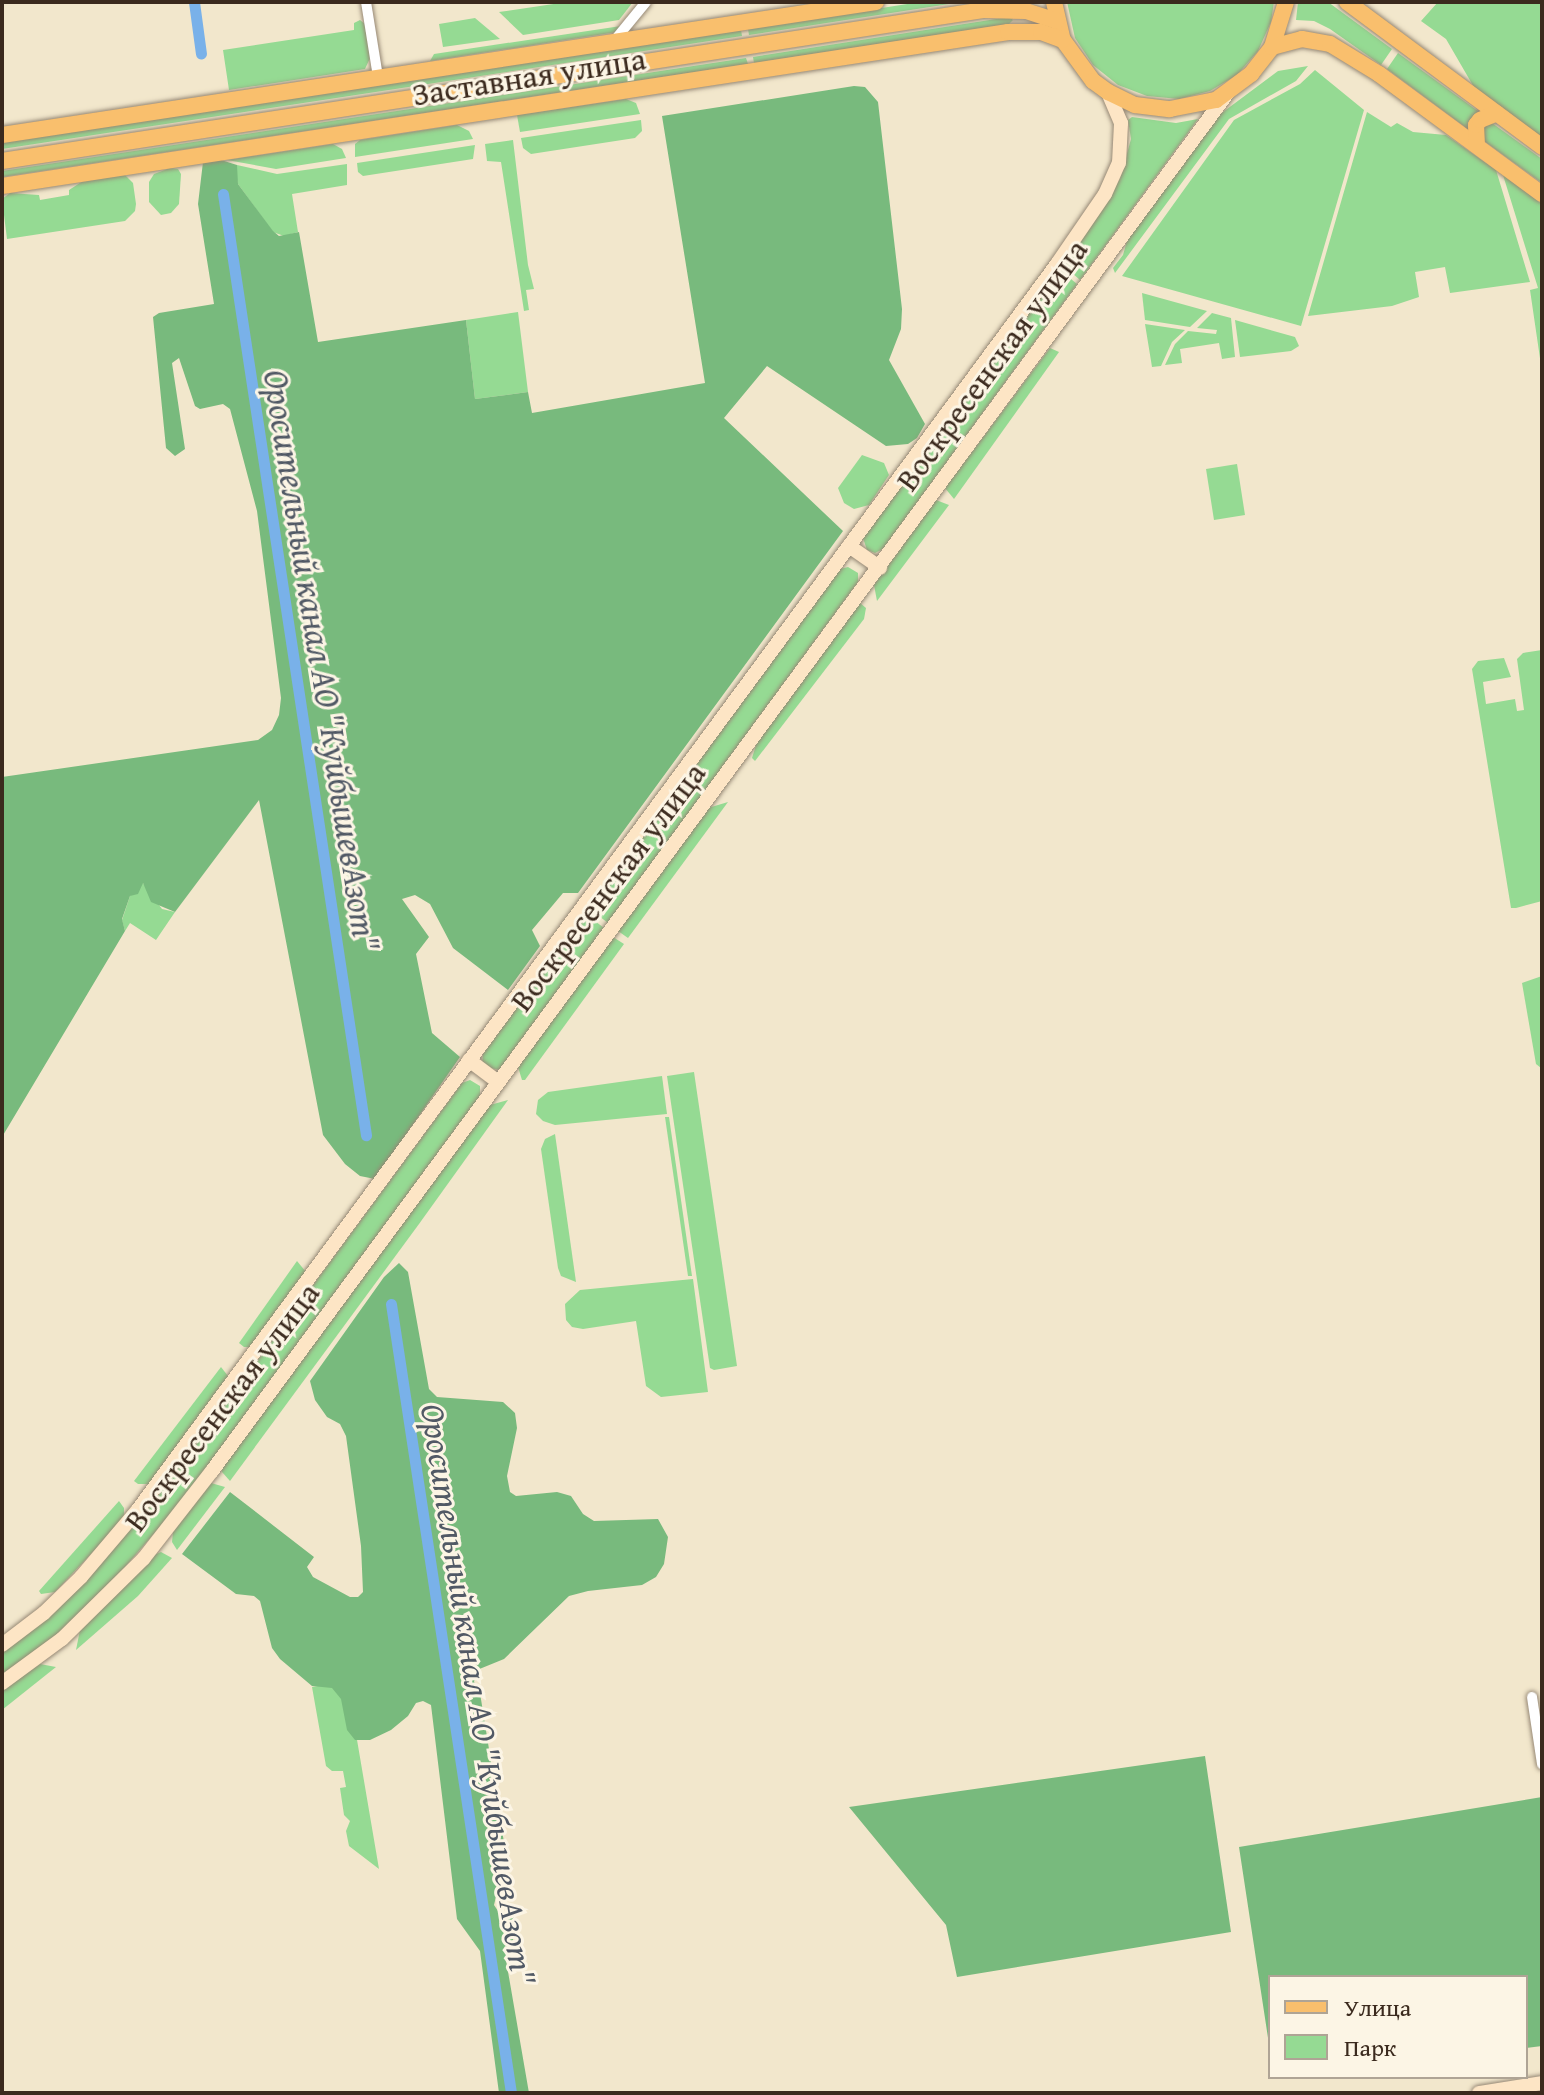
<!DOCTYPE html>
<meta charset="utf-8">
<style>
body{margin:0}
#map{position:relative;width:1544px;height:2095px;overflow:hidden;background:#f2e7cc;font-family:"Gentium Book Plus",serif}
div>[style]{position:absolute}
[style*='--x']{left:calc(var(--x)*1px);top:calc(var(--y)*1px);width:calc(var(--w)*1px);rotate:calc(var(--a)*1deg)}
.green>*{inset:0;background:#95da93}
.forest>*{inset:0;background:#78ba7d}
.canal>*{height:11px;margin:-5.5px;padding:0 5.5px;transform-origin:5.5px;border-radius:5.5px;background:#79b1e9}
.roads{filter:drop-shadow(0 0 2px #968875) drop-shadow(0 0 2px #968875)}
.street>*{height:10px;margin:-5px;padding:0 5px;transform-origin:5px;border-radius:5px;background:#fff}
.secondary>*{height:14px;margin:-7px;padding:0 7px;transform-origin:7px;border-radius:7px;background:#fde5c5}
.primary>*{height:16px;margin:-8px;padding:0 8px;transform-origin:8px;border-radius:8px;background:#f9bf6d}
span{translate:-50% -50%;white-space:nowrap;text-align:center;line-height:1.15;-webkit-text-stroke:6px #fcf5e5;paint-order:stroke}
.street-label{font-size:32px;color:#3b2a1e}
.water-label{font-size:34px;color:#515965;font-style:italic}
.frame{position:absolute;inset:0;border:4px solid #3b2a1e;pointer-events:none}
.legend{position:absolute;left:1268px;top:1975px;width:260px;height:104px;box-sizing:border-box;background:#fcf5e5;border:2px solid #afa495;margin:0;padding:10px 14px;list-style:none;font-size:24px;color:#3b2a1e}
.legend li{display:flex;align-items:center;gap:16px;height:40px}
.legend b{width:40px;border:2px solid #afa495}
</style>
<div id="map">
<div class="green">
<i style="clip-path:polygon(567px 2px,633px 2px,619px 20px,523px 35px,499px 12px)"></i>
<i style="clip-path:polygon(920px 2px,962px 2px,749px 35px,748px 29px)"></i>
<i style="clip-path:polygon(1067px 2px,1274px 2px,1271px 22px,1258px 51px,1237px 75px,1210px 91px,1179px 99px,1147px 96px,1118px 85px,1093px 65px,1075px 38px)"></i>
<i style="clip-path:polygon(1298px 2px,1328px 2px,1392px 49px,1381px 65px,1330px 29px,1314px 21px,1296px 20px)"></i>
<i style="clip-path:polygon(1438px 2px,1542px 2px,1542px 138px,1475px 89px,1446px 39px,1421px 21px)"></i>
<i style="clip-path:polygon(1009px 17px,1013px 20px,1009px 24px,754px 63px,753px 57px)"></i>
<i style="clip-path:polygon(475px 18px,500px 39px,443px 47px,439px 24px)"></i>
<i style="clip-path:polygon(360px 20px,365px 24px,371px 56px,365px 69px,229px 90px,223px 50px,354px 30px,354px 23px)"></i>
<i style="clip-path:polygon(621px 26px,617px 32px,430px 61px,434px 54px)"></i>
<i style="clip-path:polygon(741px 30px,742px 36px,2px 149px,2px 142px)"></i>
<i style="clip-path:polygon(1398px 53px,1482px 114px,1469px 130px,1387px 69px)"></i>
<i style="clip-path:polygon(746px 58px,748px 64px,2px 177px,2px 171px)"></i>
<i style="clip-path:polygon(1308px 66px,1296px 81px,1229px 119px,1115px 273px,1113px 268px,1123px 255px,1129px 234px,1215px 118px,1278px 71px)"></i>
<i style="clip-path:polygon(1315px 70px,1364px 110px,1301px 326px,1122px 276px,1234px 120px,1300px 84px)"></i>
<i style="clip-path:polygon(626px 99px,636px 103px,640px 114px,520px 132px,517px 115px)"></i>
<i style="clip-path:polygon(1367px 112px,1391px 127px,1397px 123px,1413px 132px,1446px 135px,1496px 170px,1530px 282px,1450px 293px,1445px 267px,1415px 272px,1419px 297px,1392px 306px,1308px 316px)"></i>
<i style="clip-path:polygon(1132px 117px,1176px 123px,1198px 119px,1080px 280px,1063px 265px,1120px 179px,1131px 139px,1128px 120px)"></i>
<i style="clip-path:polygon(641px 120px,642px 131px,635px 138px,531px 154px,523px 148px,521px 138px)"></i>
<i style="clip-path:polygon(1492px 123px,1542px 159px,1542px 183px,1480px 138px,1479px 128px)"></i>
<i style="clip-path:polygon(457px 125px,469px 131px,473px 139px,355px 157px,355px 144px,360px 140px)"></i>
<i style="clip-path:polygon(513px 140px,528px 265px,534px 289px,526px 290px,529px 310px,524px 311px,501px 162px,487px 161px,485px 144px)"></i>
<i style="clip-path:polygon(333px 144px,342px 149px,346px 158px,276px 169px,227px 160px)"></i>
<i style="clip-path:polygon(475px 145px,473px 159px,363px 176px,358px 172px,357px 163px)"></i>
<i style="clip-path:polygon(347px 164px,347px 185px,292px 194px,298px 232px,284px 236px,273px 232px,238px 184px,236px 176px,237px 165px,277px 174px)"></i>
<i style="clip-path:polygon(170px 168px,178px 169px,181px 174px,179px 204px,171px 213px,161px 215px,149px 202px,149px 182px,154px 174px)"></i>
<i style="clip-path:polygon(125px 175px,133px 183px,136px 204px,135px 211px,125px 221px,7px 239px,2px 199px,10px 193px,39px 195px,40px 200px,69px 195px,69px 190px,83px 181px)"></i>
<i style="clip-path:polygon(1503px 175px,1542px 204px,1542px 372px,1530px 290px,1538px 288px)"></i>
<i style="clip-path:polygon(1059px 269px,1077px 284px,883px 549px,875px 553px,867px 550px,863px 538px)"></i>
<i style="clip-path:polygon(1142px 293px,1207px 311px,1190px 327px,1145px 320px)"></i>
<i style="clip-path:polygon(518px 312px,528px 392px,475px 399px,466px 320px)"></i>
<i style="clip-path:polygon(1212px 313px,1231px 318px,1235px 357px,1222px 359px,1219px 343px,1180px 349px,1182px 363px,1165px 365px,1175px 344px,1188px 331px,1216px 334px,1217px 330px,1197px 328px)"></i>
<i style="clip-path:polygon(1235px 320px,1295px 337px,1299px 346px,1291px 351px,1240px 357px)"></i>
<i style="clip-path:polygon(1145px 324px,1185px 330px,1172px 342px,1161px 366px,1152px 367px)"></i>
<i style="clip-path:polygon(1050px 348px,1059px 352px,954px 499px,945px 488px)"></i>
<i style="clip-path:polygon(862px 455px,884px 463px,889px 475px,869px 505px,854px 509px,844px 503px,838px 488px)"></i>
<i style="clip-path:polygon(1237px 464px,1245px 515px,1214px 520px,1206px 469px)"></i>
<i style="clip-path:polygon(936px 500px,949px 505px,877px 601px,874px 585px)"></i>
<i style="clip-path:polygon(848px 567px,858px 573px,858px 582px,608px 923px,590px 909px,840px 569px)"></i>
<i style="clip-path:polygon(860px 603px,866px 608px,864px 619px,755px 761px,752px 758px,757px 742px)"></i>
<i style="clip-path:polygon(1542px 650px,1542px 901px,1516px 908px,1511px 908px,1472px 669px,1478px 661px,1504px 658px,1511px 677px,1483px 682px,1486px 704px,1515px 699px,1517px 711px,1524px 710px,1517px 659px,1523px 653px)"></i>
<i style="clip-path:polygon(728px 802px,628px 938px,618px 931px,708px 808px)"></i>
<i style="clip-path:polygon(142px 882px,162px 909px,175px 912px,156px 940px,130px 923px,125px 931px,122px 920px,130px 896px)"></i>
<i style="clip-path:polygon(586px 914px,604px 928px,499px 1070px,482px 1066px,483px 1054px)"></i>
<i style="clip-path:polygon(613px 937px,624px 944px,525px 1080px,522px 1080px,518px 1067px)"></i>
<i style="clip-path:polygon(1542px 976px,1542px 1068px,1541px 1068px,1536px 1064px,1522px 983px)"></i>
<i style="clip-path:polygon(694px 1072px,737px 1366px,714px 1370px,710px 1368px,667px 1076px)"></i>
<i style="clip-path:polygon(662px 1076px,667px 1114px,555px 1125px,543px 1121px,536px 1114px,538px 1100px,548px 1092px)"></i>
<i style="clip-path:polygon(470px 1080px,480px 1086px,480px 1096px,177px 1507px,111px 1583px,56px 1635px,2px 1675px,2px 1653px,81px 1586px,146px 1512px,462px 1083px)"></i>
<i style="clip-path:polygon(508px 1100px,419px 1224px,230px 1481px,222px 1472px,222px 1465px,490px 1105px)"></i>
<i style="clip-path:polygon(665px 1117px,669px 1117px,692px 1276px,688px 1276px)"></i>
<i style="clip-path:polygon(555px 1134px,576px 1282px,561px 1276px,558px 1268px,541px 1149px,545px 1139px)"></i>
<i style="clip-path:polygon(297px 1261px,306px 1272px,250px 1347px,244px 1347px,239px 1343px)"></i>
<i style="clip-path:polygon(693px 1279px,708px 1392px,661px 1397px,646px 1386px,636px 1321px,583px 1329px,572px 1327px,566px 1320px,565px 1304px,580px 1290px)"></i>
<i style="clip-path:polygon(221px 1367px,228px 1376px,149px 1484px,138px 1484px,134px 1481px)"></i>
<i style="clip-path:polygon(211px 1483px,225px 1487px,177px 1550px,172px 1542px,173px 1532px)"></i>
<i style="clip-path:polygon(119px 1501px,124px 1508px,124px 1519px,55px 1592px,41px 1594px,39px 1591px)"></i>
<i style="clip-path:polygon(161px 1552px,172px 1558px,138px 1596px,76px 1650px,80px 1630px,154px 1555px)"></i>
<i style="clip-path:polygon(40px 1664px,56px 1667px,2px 1710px,2px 1690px)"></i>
<i style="clip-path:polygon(347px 1681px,379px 1869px,349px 1846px,346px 1831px,350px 1821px,344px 1815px,340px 1788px,346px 1787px,343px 1771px,332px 1771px,326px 1766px,312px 1687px)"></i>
</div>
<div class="forest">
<i style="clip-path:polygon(854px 86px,865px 87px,878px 102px,902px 309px,901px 329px,889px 360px,925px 424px,917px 438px,908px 444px,886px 446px,767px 366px,724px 418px,843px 531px,578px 893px,563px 893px,532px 930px,540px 946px,508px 990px,453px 948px,430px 904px,415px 895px,402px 899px,429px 937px,416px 954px,432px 1033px,460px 1057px,375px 1179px,360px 1176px,345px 1164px,323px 1135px,259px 800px,175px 912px,151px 902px,143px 883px,138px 894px,130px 896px,122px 919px,125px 931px,2px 1137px,2px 777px,258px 740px,272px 730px,279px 715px,281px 698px,257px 511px,230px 409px,223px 404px,200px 409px,195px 406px,179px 358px,172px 363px,185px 449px,175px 456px,166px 448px,153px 317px,159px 313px,214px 304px,198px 204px,203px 162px,221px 160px,237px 165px,238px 184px,273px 231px,279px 236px,299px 232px,318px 342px,466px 320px,475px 399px,528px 392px,532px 413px,705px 383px,662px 116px)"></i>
<i style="clip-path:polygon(399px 1263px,408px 1272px,429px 1389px,437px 1397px,503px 1402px,515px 1413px,517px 1428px,507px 1476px,510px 1492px,516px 1496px,557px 1492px,571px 1496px,583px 1514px,594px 1521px,658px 1519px,668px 1537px,664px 1564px,656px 1577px,642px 1585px,588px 1591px,569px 1596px,504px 1659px,477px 1670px,474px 1682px,480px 1693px,506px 1855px,494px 1905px,498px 1911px,515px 1917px,518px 1925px,506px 1960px,529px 2093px,499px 2093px,480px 1951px,457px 1919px,431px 1705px,423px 1701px,416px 1703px,408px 1716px,391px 1730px,370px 1740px,355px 1740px,347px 1730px,341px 1699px,332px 1688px,312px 1686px,280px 1659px,272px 1648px,260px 1601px,254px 1596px,236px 1594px,182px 1554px,230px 1492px,314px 1557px,307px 1567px,313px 1577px,350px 1597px,358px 1597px,363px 1592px,361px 1546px,346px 1436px,340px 1424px,327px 1417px,315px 1400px,310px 1381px,384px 1277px)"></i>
<i style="clip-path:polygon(1205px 1756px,1231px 1932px,957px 1977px,946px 1925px,849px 1807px)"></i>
<i style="clip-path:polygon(1542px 1797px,1542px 2046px,1526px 2048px,1526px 1977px,1270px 1977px,1270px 2051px,1239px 1847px)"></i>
</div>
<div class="canal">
<i style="--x:194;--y:2;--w:52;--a:82.3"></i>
<i style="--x:223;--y:194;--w:952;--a:81.36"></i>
<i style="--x:391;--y:1304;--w:798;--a:81.35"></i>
</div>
<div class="roads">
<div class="street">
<i style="--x:366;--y:2;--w:76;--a:80.9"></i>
<i style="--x:614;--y:41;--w:50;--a:-50.6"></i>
<i style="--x:1532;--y:1697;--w:68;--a:81.5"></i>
</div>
<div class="secondary">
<i style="--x:849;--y:546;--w:38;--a:35"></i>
<i style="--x:469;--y:1060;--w:36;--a:37"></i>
<i style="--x:2;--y:1645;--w:53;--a:-37.3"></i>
<i style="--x:44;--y:1613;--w:52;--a:-44.2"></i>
<i style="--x:81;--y:1577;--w:87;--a:-49.7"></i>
<i style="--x:137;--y:1511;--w:1550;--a:-53.58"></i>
<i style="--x:1057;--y:264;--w:85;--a:-55.6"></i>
<i style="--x:1105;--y:194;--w:34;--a:-66"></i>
<i style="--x:1119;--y:163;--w:40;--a:-87.1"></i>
<i style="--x:1121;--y:123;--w:34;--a:-113"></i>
<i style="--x:2;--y:1683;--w:74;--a:-36.3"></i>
<i style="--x:62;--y:1639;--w:115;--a:-44.6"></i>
<i style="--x:144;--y:1558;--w:110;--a:-52"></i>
<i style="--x:212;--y:1471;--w:1711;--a:-53.61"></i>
<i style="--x:1479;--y:2093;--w:64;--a:-9"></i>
</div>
<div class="primary">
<i style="--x:1054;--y:2;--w:39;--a:77"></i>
<i style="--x:1063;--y:40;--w:51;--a:53.8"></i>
<i style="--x:1093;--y:81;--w:19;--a:36"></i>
<i style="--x:1108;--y:92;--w:30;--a:26"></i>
<i style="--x:1135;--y:105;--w:35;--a:7"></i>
<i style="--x:1170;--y:109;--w:47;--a:-11.1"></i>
<i style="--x:1216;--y:100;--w:44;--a:-36.6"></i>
<i style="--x:1251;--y:74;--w:34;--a:-52"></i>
<i style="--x:1272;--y:47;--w:47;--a:-72.7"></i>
<i style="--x:1347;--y:2;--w:243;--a:36.6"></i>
<i style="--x:1272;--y:47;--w:31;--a:-15"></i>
<i style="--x:1302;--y:39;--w:28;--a:10"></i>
<i style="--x:1330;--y:44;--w:57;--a:31.5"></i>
<i style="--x:1379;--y:74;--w:202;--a:36.4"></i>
<i style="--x:2;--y:135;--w:884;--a:-8.65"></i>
<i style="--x:1477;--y:145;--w:20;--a:-93"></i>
<i style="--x:1476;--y:125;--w:6;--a:-51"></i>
<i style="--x:1480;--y:120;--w:18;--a:-22"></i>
<i style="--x:2;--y:161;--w:994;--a:-8.74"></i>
<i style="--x:984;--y:10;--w:42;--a:1.4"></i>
<i style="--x:1026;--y:11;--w:32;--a:18"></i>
<i style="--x:2;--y:186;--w:1018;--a:-8.7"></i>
<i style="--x:1008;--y:32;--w:33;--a:0"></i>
<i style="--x:1041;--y:32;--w:23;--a:20"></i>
</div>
</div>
<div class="street-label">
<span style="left:529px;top:77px;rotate:-9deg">Заставная улица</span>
<span style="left:992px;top:365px;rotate:-54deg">Воскресенская улица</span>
<span style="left:608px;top:887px;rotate:-53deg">Воскресенская улица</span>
<span style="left:222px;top:1407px;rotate:-53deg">Воскресенская улица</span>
</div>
<div class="water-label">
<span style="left:322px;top:660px;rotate:81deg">Оросительный канал АО "КуйбышевАзот"</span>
<span style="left:479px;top:1694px;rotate:81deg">Оросительный канал АО "КуйбышевАзот"</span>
</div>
<div class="frame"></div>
<ul class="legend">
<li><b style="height:10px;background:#f9bf6d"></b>Улица</li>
<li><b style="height:22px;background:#95da93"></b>Парк</li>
</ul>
</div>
